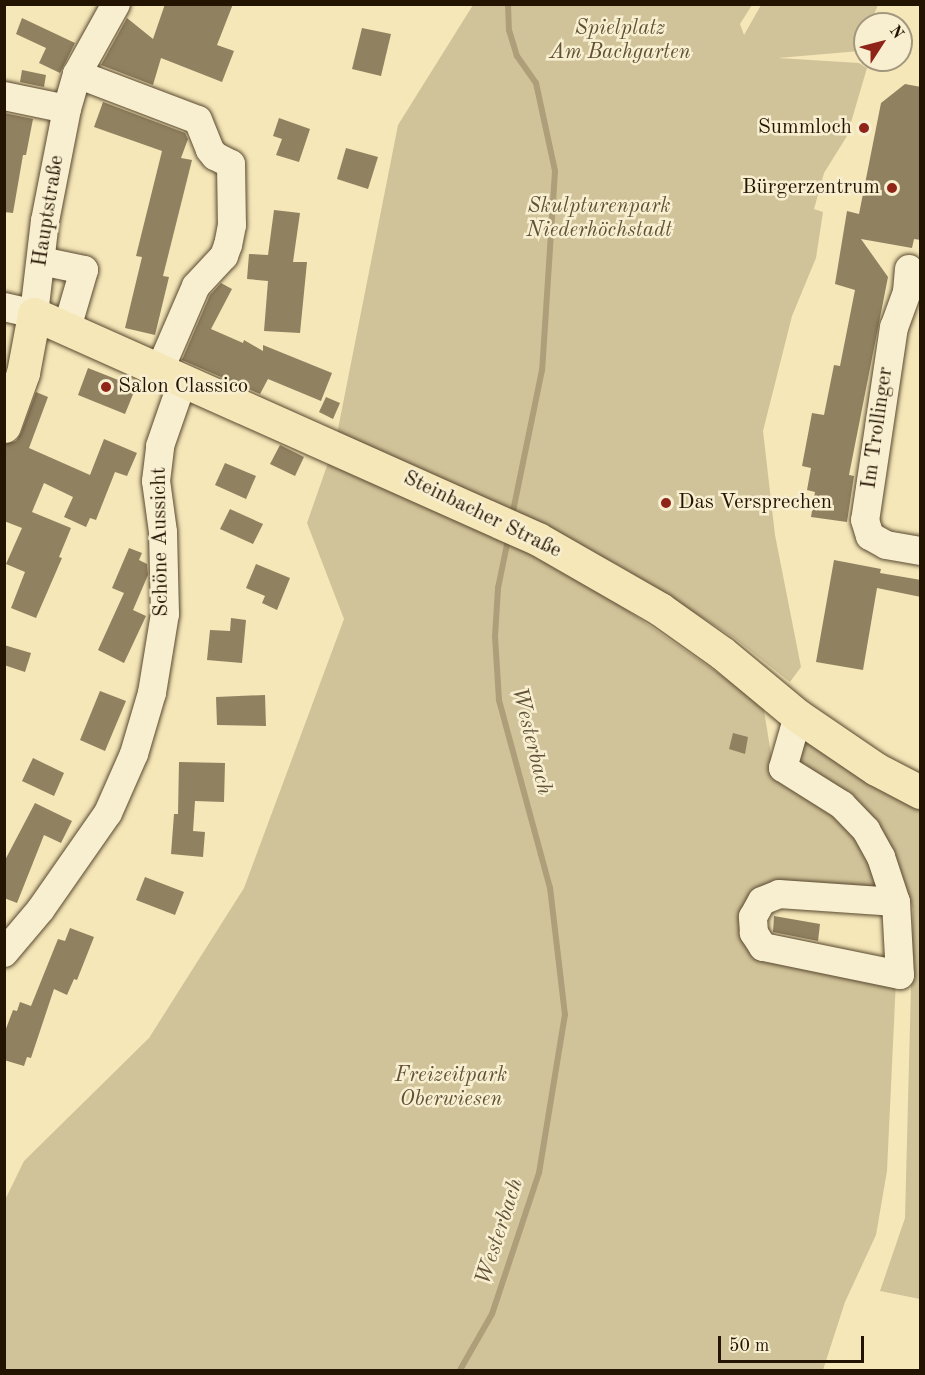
<!DOCTYPE html>
<meta charset="utf-8">
<style>
body{margin:0}
#map{position:relative;width:925px;height:1375px;overflow:hidden;background:#f5e7b8;font-family:"Old Standard TT",serif}
div>[style]{position:absolute}
[style*='--x']{left:calc(var(--x)*1px);top:calc(var(--y)*1px);width:calc(var(--w)*1px);rotate:calc(var(--a)*1deg)}
.green>*{inset:0;background:#d1c399}
.stream>*{height:6px;margin:-3px;padding:0 3px;transform-origin:3px;border-radius:3px;background:#ae9f7a}
.building>*{inset:0;background:#908160}
.roads{filter:drop-shadow(0 0 2px #58482f) drop-shadow(0 0 2px #58482f)}
.minor>*{height:28px;margin:-14px;padding:0 14px;transform-origin:14px;border-radius:14px;background:#f8efd1}
.major>*{height:33px;margin:-16.5px;padding:0 16.5px;transform-origin:16.5px;border-radius:16.5px;background:#f5e7b8}
.dots>*{width:16px;height:16px;translate:-50% -50%;box-sizing:border-box;border:3px solid #f8efd1;border-radius:50%}
span{translate:-50% -50%;white-space:nowrap;text-align:center;line-height:1.15;-webkit-text-stroke:5px #f8efd1;paint-order:stroke}
.park-label{font-size:21px;color:#605136;font-style:italic}
.poi-label{font-size:21px;color:#231301}
.right{translate:-100% -50%;text-align:right}
.left{translate:0 -50%;text-align:left}
.street-label{font-size:21px;color:#231301}
.water-label{font-size:22px;color:#625237;font-style:italic}
.frame{position:absolute;inset:0;border:6px solid #231301;pointer-events:none}
.north{position:absolute;left:853px;top:12px;width:60px;height:60px;box-sizing:border-box;background:#f8efd1;border:2px solid #a3977e;border-radius:50%;rotate:54deg;font-size:16px;font-weight:700;line-height:24px;text-align:center;color:#231301}
.north::after{content:'';display:block;margin:auto;width:21px;height:27px;background:#8f2418;clip-path:polygon(50% 0,100% 100%,50% 72%,0 100%)}
.scale{position:absolute;left:718px;top:1336px;width:146px;height:27px;box-sizing:border-box;border:3px solid #231301;border-top:0;padding-left:8px;font-size:18px;line-height:21px;white-space:nowrap;color:#231301;-webkit-text-stroke:4px #f8efd1;paint-order:stroke}
</style>
<div id="map">
<div class="green">
<i style="clip-path:polygon(473px 5px,752px 5px,740px 24px,744px 35px,761px 5px,878px 5px,870px 24px,865px 24px,865px 38px,860px 51px,778px 58px,859px 63px,867px 68px,847px 136px,824px 173px,814px 209px,823px 212px,816px 258px,792px 316px,763px 431px,775px 535px,801px 667px,790px 682px,733px 637px,620px 566px,337px 434px,398px 125px)"></i>
<i style="clip-path:polygon(329px 460px,547px 555px,763px 704px,774px 773px,839px 807px,882px 878px,876px 890px,779px 884px,744px 940px,896px 980px,887px 1171px,876px 1235px,845px 1302px,823px 1370px,5px 1370px,4px 1202px,24px 1161px,149px 1038px,244px 888px,344px 619px,307px 523px)"></i>
<i style="clip-path:polygon(808px 736px,920px 805px,920px 1299px,880px 1291px,905px 1218px,913px 909px,898px 865px,794px 766px,793px 750px)"></i>
</div>
<div class="stream">
<i style="--x:508;--y:4;--w:26;--a:88"></i>
<i style="--x:509;--y:30;--w:27;--a:73"></i>
<i style="--x:517;--y:56;--w:33;--a:55"></i>
<i style="--x:536;--y:83;--w:90;--a:77.8"></i>
<i style="--x:555;--y:171;--w:199;--a:93.7"></i>
<i style="--x:542;--y:370;--w:149;--a:101.6"></i>
<i style="--x:460;--y:1370;--w:64;--a:-60.3"></i>
<i style="--x:492;--y:1314;--w:149;--a:-71.6"></i>
<i style="--x:539;--y:1173;--w:160;--a:-80.7"></i>
<i style="--x:565;--y:1015;--w:128;--a:-96.7"></i>
<i style="--x:550;--y:888;--w:195;--a:-105.2"></i>
<i style="--x:499;--y:700;--w:63;--a:-93.6"></i>
<i style="--x:495;--y:637;--w:49;--a:-86.5"></i>
<i style="--x:498;--y:588;--w:54;--a:-78.3"></i>
</div>
<div class="building">
<i style="clip-path:polygon(165px 4px,233px 4px,217px 45px,234px 51px,222px 82px,161px 58px,153px 85px,101px 65px,127px 18px,153px 39px)"></i>
<i style="clip-path:polygon(22px 18px,75px 43px,60px 73px,39px 63px,46px 48px,16px 34px)"></i>
<i style="clip-path:polygon(362px 28px,391px 34px,381px 76px,352px 69px)"></i>
<i style="clip-path:polygon(22px 70px,46px 75px,44px 87px,20px 82px)"></i>
<i style="clip-path:polygon(905px 84px,921px 87px,921px 240px,914px 239px,912px 248px,861px 239px,888px 277px,849px 475px,854px 476px,847px 522px,811px 517px,815px 492px,807px 490px,811px 468px,802px 466px,812px 413px,824px 415px,834px 365px,840px 366px,855px 290px,835px 284px,847px 211px,859px 214px,881px 103px)"></i>
<i style="clip-path:polygon(103px 102px,185px 133px,188px 139px,181px 158px,192px 160px,163px 276px,169px 277px,155px 335px,125px 328px,142px 257px,136px 256px,162px 151px,94px 127px)"></i>
<i style="clip-path:polygon(4px 113px,33px 119px,26px 155px,23px 155px,13px 213px,4px 212px)"></i>
<i style="clip-path:polygon(279px 118px,310px 129px,299px 162px,276px 155px,282px 139px,273px 136px)"></i>
<i style="clip-path:polygon(346px 148px,378px 157px,368px 189px,337px 179px)"></i>
<i style="clip-path:polygon(274px 210px,300px 213px,293px 262px,307px 262px,300px 333px,264px 331px,268px 281px,247px 279px,249px 254px,268px 255px)"></i>
<i style="clip-path:polygon(221px 283px,232px 289px,211px 329px,243px 343px,244px 340px,263px 351px,263px 345px,332px 373px,321px 401px,268px 379px,260px 394px,182px 360px,210px 295px)"></i>
<i style="clip-path:polygon(88px 368px,136px 387px,125px 414px,78px 395px)"></i>
<i style="clip-path:polygon(36px 392px,48px 397px,29px 448px,90px 475px,104px 439px,137px 453px,127px 476px,115px 472px,96px 520px,90px 518px,86px 527px,64px 517px,73px 497px,44px 483px,32px 512px,71px 528px,59px 557px,62px 558px,36px 618px,11px 608px,25px 572px,6px 564px,22px 528px,4px 521px,4px 444px,16px 441px,21px 433px)"></i>
<i style="clip-path:polygon(326px 397px,340px 403px,333px 419px,319px 412px)"></i>
<i style="clip-path:polygon(280px 445px,304px 457px,295px 476px,270px 464px)"></i>
<i style="clip-path:polygon(225px 463px,256px 476px,246px 499px,215px 485px)"></i>
<i style="clip-path:polygon(230px 509px,263px 524px,253px 544px,220px 529px)"></i>
<i style="clip-path:polygon(129px 548px,142px 553px,139px 560px,147px 564px,148px 575px,133px 610px,146px 616px,124px 663px,98px 650px,124px 593px,112px 588px)"></i>
<i style="clip-path:polygon(834px 560px,881px 569px,880px 573px,921px 580px,921px 597px,877px 588px,863px 670px,816px 662px)"></i>
<i style="clip-path:polygon(256px 564px,290px 578px,277px 610px,262px 603px,265px 596px,246px 588px)"></i>
<i style="clip-path:polygon(231px 618px,246px 620px,242px 663px,207px 660px,210px 630px,230px 631px)"></i>
<i style="clip-path:polygon(4px 645px,31px 653px,25px 672px,4px 665px)"></i>
<i style="clip-path:polygon(100px 691px,126px 701px,105px 751px,80px 740px)"></i>
<i style="clip-path:polygon(265px 695px,266px 726px,217px 725px,216px 697px)"></i>
<i style="clip-path:polygon(733px 733px,748px 737px,745px 754px,729px 749px)"></i>
<i style="clip-path:polygon(33px 758px,64px 773px,54px 796px,22px 781px)"></i>
<i style="clip-path:polygon(179px 762px,225px 763px,224px 802px,195px 801px,193px 831px,205px 832px,203px 857px,171px 854px,174px 814px,178px 814px)"></i>
<i style="clip-path:polygon(35px 803px,72px 821px,61px 843px,44px 835px,17px 903px,4px 898px,4px 862px)"></i>
<i style="clip-path:polygon(145px 877px,184px 892px,175px 915px,136px 900px)"></i>
<i style="clip-path:polygon(774px 916px,820px 924px,818px 941px,773px 932px)"></i>
<i style="clip-path:polygon(70px 928px,94px 937px,77px 980px,74px 979px,67px 995px,54px 989px,31px 1058px,27px 1057px,24px 1066px,4px 1060px,4px 1034px,13px 1010px,17px 1011px,20px 1002px,31px 1006px,58px 939px,65px 941px)"></i>
</div>
<div class="roads">
<div class="minor">
<i style="--x:77;--y:74;--w:129;--a:20.8"></i>
<i style="--x:198;--y:120;--w:32;--a:68"></i>
<i style="--x:210;--y:150;--w:8;--a:50"></i>
<i style="--x:215;--y:156;--w:18;--a:27"></i>
<i style="--x:231;--y:164;--w:61;--a:89.1"></i>
<i style="--x:232;--y:225;--w:20;--a:101"></i>
<i style="--x:228;--y:245;--w:12;--a:110"></i>
<i style="--x:224;--y:256;--w:41;--a:133"></i>
<i style="--x:196;--y:286;--w:90;--a:113.4"></i>
<i style="--x:4;--y:96;--w:64;--a:11.7"></i>
<i style="--x:41;--y:261;--w:44;--a:11.8"></i>
<i style="--x:84;--y:270;--w:60;--a:106.3"></i>
<i style="--x:909;--y:269;--w:23;--a:95"></i>
<i style="--x:907;--y:292;--w:37;--a:110"></i>
<i style="--x:894;--y:327;--w:195;--a:98.5"></i>
<i style="--x:865;--y:520;--w:17;--a:73"></i>
<i style="--x:870;--y:536;--w:18;--a:29"></i>
<i style="--x:886;--y:545;--w:35;--a:10"></i>
<i style="--x:4;--y:307;--w:31;--a:13"></i>
<i style="--x:34;--y:314;--w:94;--a:-83.3"></i>
<i style="--x:45;--y:221;--w:114;--a:-78.9"></i>
<i style="--x:67;--y:109;--w:36;--a:-74"></i>
<i style="--x:77;--y:74;--w:80;--a:-60.9"></i>
<i style="--x:798;--y:716;--w:54;--a:106.1"></i>
<i style="--x:783;--y:768;--w:70;--a:32.1"></i>
<i style="--x:842;--y:805;--w:35;--a:46"></i>
<i style="--x:866;--y:830;--w:31;--a:61"></i>
<i style="--x:881;--y:857;--w:47;--a:71.6"></i>
<i style="--x:896;--y:902;--w:73;--a:86.9"></i>
<i style="--x:900;--y:975;--w:140;--a:-168.4"></i>
<i style="--x:763;--y:947;--w:17;--a:-123"></i>
<i style="--x:754;--y:933;--w:16;--a:-94"></i>
<i style="--x:753;--y:917;--w:18;--a:-61"></i>
<i style="--x:762;--y:901;--w:18;--a:-22"></i>
<i style="--x:779;--y:894;--w:117;--a:3.9"></i>
<i style="--x:4;--y:953;--w:57;--a:-49.9"></i>
<i style="--x:41;--y:909;--w:117;--a:-55.1"></i>
<i style="--x:108;--y:813;--w:64;--a:-66.2"></i>
<i style="--x:134;--y:754;--w:64;--a:-73.6"></i>
<i style="--x:152;--y:693;--w:80;--a:-80.7"></i>
<i style="--x:165;--y:614;--w:82;--a:-91.4"></i>
<i style="--x:163;--y:532;--w:51;--a:-97.8"></i>
<i style="--x:156;--y:481;--w:35;--a:-83"></i>
<i style="--x:160;--y:446;--w:70;--a:-70.8"></i>
</div>
<div class="major">
<i style="--x:4;--y:426;--w:56;--a:-70.3"></i>
<i style="--x:23;--y:373;--w:60;--a:-79.4"></i>
<i style="--x:34;--y:314;--w:552;--a:24.06"></i>
<i style="--x:538;--y:539;--w:141;--a:29.8"></i>
<i style="--x:660;--y:609;--w:76;--a:35.4"></i>
<i style="--x:722;--y:653;--w:99;--a:39.7"></i>
<i style="--x:798;--y:716;--w:94;--a:34.2"></i>
<i style="--x:876;--y:769;--w:50;--a:27.6"></i>
</div>
</div>
<div class="dots">
<i style="left:864px;top:128px;background:#8f2418"></i>
<i style="left:892px;top:188px;background:#8f2418"></i>
<i style="left:106px;top:387px;background:#8f2418"></i>
<i style="left:666px;top:503px;background:#8f2418"></i>
</div>
<div class="park-label">
<span style="left:620px;top:41px">Spielplatz<br>Am Bachgarten</span>
<span style="left:599px;top:219px">Skulpturenpark<br>Niederhöchstadt</span>
<span style="left:451px;top:1088px">Freizeitpark<br>Oberwiesen</span>
</div>
<div class="poi-label">
<span class="right" style="left:852px;top:128px">Summloch</span>
<span class="right" style="left:880px;top:188px">Bürgerzentrum</span>
<span class="left" style="left:118px;top:387px">Salon Classico</span>
<span class="left" style="left:678px;top:503px">Das Versprechen</span>
</div>
<div class="street-label">
<span style="left:49px;top:211px;rotate:-81deg">Hauptstraße</span>
<span style="left:878px;top:428px;rotate:-82deg">Im Trollinger</span>
<span style="left:482px;top:515px;rotate:26deg">Steinbacher Straße</span>
<span style="left:161px;top:542px;rotate:-91deg">Schöne Aussicht</span>
</div>
<div class="water-label">
<span style="left:531px;top:741px;rotate:76deg">Westerbach</span>
<span style="left:500px;top:1232px;rotate:-72deg">Westerbach</span>
</div>
<div class="frame"></div>
<div class="north">N</div>
<div class="scale">50 m</div>
</div>
